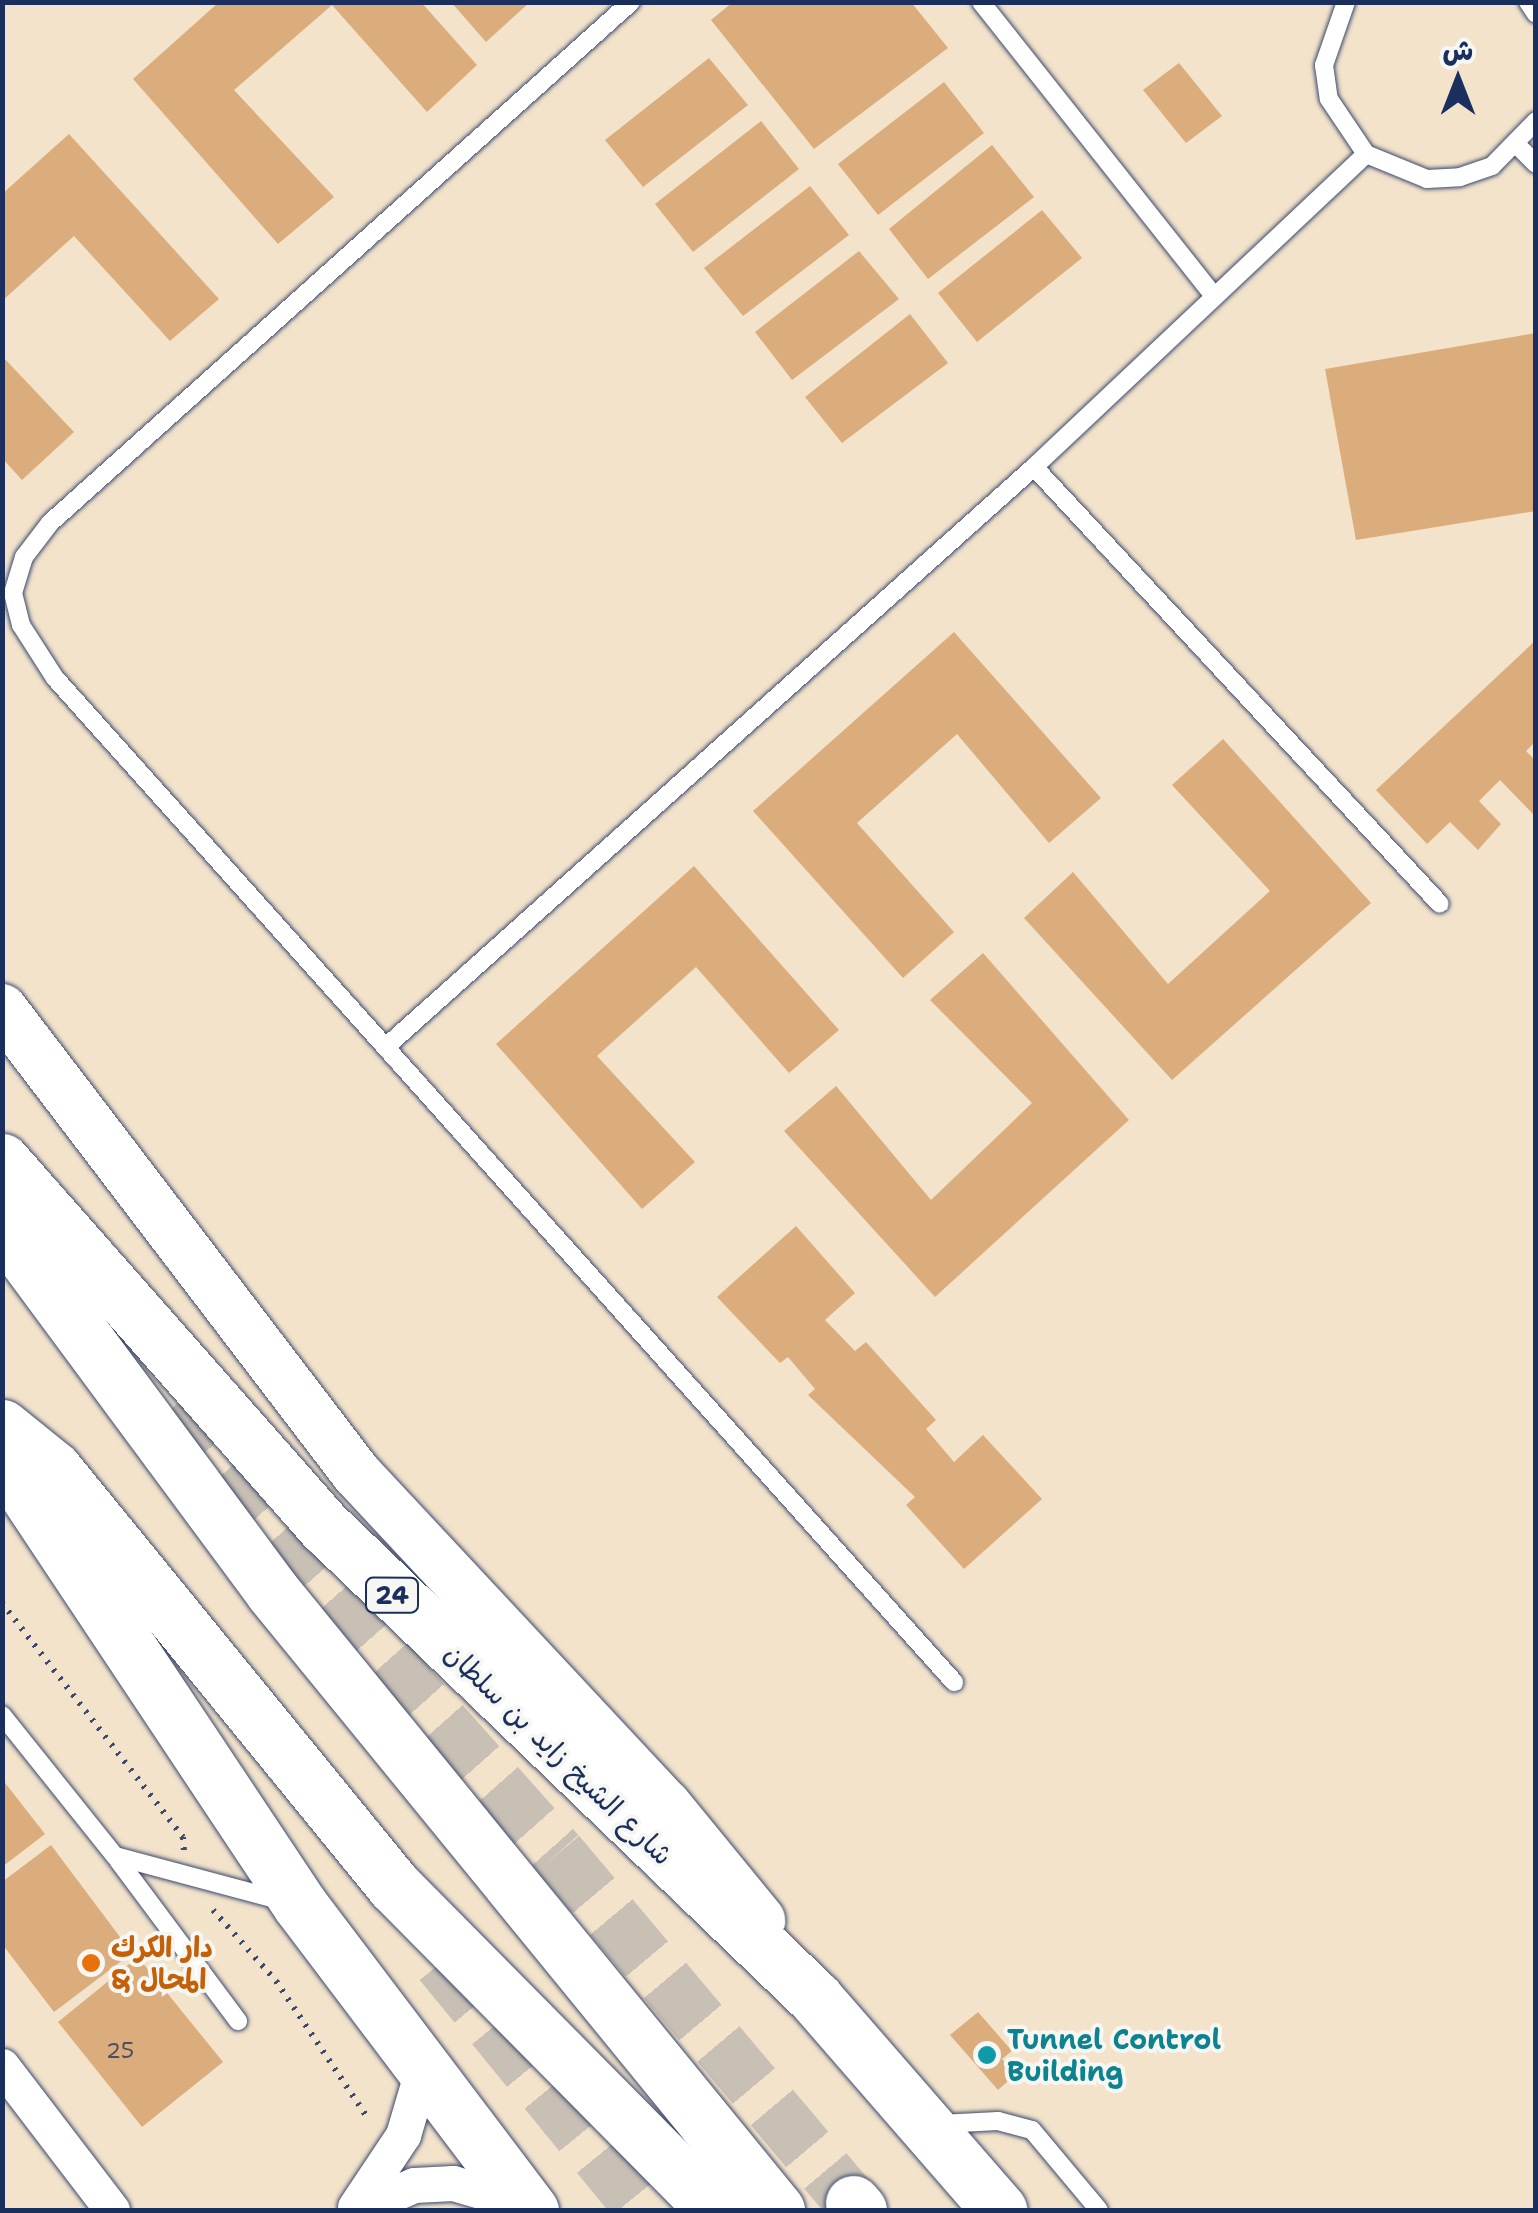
<!DOCTYPE html>
<meta charset="utf-8">
<style>
body{margin:0}
#map{position:relative;width:1538px;height:2213px;overflow:hidden;background:#f3e3cb;font-family:"Shantell Sans","Playpen Sans Arabic",sans-serif}
div>[style]{position:absolute}
[style*='--x']{left:calc(var(--x)*1px);top:calc(var(--y)*1px);width:calc(var(--w)*1px);rotate:calc(var(--a)*1deg)}
.building>*{inset:0;background:#dbad7c}
.trunk-tunnel>*{height:55px;margin-top:-27.5px;transform-origin:0;background:repeating-linear-gradient(90deg,#c8bfb5 0 55px,transparent 0 83px)}
.path>*{height:6px;margin-top:-3px;transform-origin:0;background:repeating-linear-gradient(90deg,#3b4a6e 0 2.5px,transparent 0 10.5px)}
.roads{filter:drop-shadow(0 0 2px #3b4a6e) drop-shadow(0 0 2px #3b4a6e)}
.service>*{height:18px;margin:-9px;padding:0 9px;transform-origin:9px;border-radius:9px;background:#fff}
.minor>*{height:35px;margin:-17.5px;padding:0 17.5px;transform-origin:17.5px;border-radius:17.5px;background:#fff}
.secondary>*{height:50px;margin:-25px;padding:0 25px;transform-origin:25px;border-radius:25px;background:#fff}
.primary>*{height:55px;margin:-27.5px;padding:0 27.5px;transform-origin:27.5px;border-radius:27.5px;background:#fff}
.trunk>*{height:55px;margin:-27.5px;padding:0 27.5px;transform-origin:27.5px;border-radius:27.5px;background:#fff}
.dots>*{width:28px;height:28px;translate:-50% -50%;box-sizing:border-box;border:5px solid #f6f6f2;border-radius:50%}
span{translate:-50% -50%;white-space:nowrap;text-align:center;line-height:1.15;-webkit-text-stroke:8px #f6f6f2;paint-order:stroke}
.number-label{font-size:22px;color:#4b4e66}
.number-label span{-webkit-text-stroke-width:0}
.shield-label span{padding:2px 8px;background:#f6f6f2;border:2px solid;border-radius:8px;-webkit-text-stroke-width:0}
.shield-label{font-size:25px;color:#1b2f5e;font-weight:700}
.street-label{font-size:28px;color:#1b2f5e}
.food-label{font-size:28px;color:#c56008;font-weight:700}
.left{translate:0 -50%;text-align:left}
.culture-label{font-size:28px;color:#0d838f;font-weight:700}
.frame{position:absolute;inset:0;border:5px solid #1b2f5e;pointer-events:none}
.north{position:absolute;left:1408px;top:30px;width:100px;height:100px;-webkit-text-stroke:8px #f6f6f2;paint-order:stroke;rotate:0deg;font-size:28px;font-weight:700;line-height:40px;text-align:center;color:#1b2f5e}
.north::after{content:'';display:block;margin:auto;width:35px;height:45px;background:#1b2f5e;clip-path:polygon(50% 0,100% 100%,50% 72%,0 100%)}
</style>
<div id="map">
<div class="building">
<i style="clip-path:polygon(219px 2px,421px 2px,477px 65px,427px 112px,332px 5px,234px 90px,334px 197px,278px 244px,133px 79px)"></i>
<i style="clip-path:polygon(451px 2px,530px 2px,486px 42px)"></i>
<i style="clip-path:polygon(733px 2px,911px 2px,948px 48px,814px 149px,711px 20px)"></i>
<i style="clip-path:polygon(709px 58px,748px 105px,643px 187px,605px 140px)"></i>
<i style="clip-path:polygon(1179px 63px,1222px 116px,1186px 143px,1143px 90px)"></i>
<i style="clip-path:polygon(944px 82px,984px 133px,878px 215px,838px 164px)"></i>
<i style="clip-path:polygon(761px 121px,799px 169px,693px 252px,655px 204px)"></i>
<i style="clip-path:polygon(69px 134px,219px 299px,170px 341px,74px 236px,2px 301px,2px 194px)"></i>
<i style="clip-path:polygon(992px 145px,1034px 197px,928px 279px,889px 229px)"></i>
<i style="clip-path:polygon(810px 186px,849px 235px,743px 316px,704px 268px)"></i>
<i style="clip-path:polygon(1042px 210px,1082px 258px,977px 342px,938px 293px)"></i>
<i style="clip-path:polygon(859px 251px,899px 299px,792px 380px,755px 332px)"></i>
<i style="clip-path:polygon(910px 314px,948px 363px,842px 443px,805px 397px)"></i>
<i style="clip-path:polygon(1536px 333px,1536px 511px,1356px 540px,1325px 369px)"></i>
<i style="clip-path:polygon(2px 356px,74px 432px,22px 480px,2px 458px)"></i>
<i style="clip-path:polygon(954px 632px,1101px 798px,1049px 843px,957px 734px,857px 823px,954px 932px,903px 978px,753px 811px)"></i>
<i style="clip-path:polygon(1536px 640px,1536px 741px,1526px 751px,1536px 761px,1536px 817px,1500px 780px,1479px 801px,1501px 824px,1478px 850px,1450px 822px,1427px 844px,1376px 790px)"></i>
<i style="clip-path:polygon(1223px 739px,1371px 903px,1172px 1080px,1024px 918px,1073px 872px,1168px 984px,1270px 891px,1172px 785px)"></i>
<i style="clip-path:polygon(694px 866px,839px 1030px,789px 1073px,696px 967px,597px 1056px,695px 1162px,642px 1209px,496px 1044px)"></i>
<i style="clip-path:polygon(983px 953px,1129px 1120px,935px 1297px,784px 1131px,836px 1086px,931px 1200px,1032px 1103px,930px 1000px)"></i>
<i style="clip-path:polygon(796px 1226px,855px 1293px,825px 1320px,855px 1351px,866px 1342px,936px 1420px,926px 1429px,954px 1462px,983px 1435px,1042px 1499px,964px 1569px,906px 1505px,915px 1497px,808px 1395px,815px 1389px,788px 1357px,780px 1363px,717px 1297px)"></i>
<i style="clip-path:polygon(2px 1779px,45px 1834px,2px 1867px)"></i>
<i style="clip-path:polygon(51px 1845px,132px 1953px,54px 2012px,2px 1944px,2px 1882px)"></i>
<i style="clip-path:polygon(138px 1957px,223px 2062px,142px 2127px,58px 2022px)"></i>
<i style="clip-path:polygon(978px 2012px,1012px 2051px,1002px 2059px,1016px 2074px,998px 2090px,950px 2035px)"></i>
</div>
<div class="trunk-tunnel">
<i style="--x:166;--y:1413;--w:589;--a:48.3"></i>
<i style="--x:558;--y:1853;--w:458;--a:49.9"></i>
<i style="--x:441;--y:1962;--w:320;--a:50.8"></i>
</div>
<div class="path">
<i style="--x:2;--y:1603;--w:296;--a:52.3"></i>
<i style="--x:183;--y:1837;--w:14;--a:86"></i>
<i style="--x:213;--y:1910;--w:95;--a:48.4"></i>
<i style="--x:276;--y:1981;--w:167;--a:56.2"></i>
</div>
<div class="roads">
<div class="service">
<i style="--x:631;--y:2;--w:780;--a:138.12"></i>
<i style="--x:50;--y:523;--w:43;--a:127.4"></i>
<i style="--x:24;--y:557;--w:38;--a:107"></i>
<i style="--x:13;--y:593;--w:33;--a:76"></i>
<i style="--x:21;--y:625;--w:63;--a:57.3"></i>
<i style="--x:55;--y:678;--w:1348;--a:48.16"></i>
<i style="--x:981;--y:2;--w:372;--a:51.6"></i>
<i style="--x:1346;--y:2;--w:67;--a:109.2"></i>
<i style="--x:1324;--y:65;--w:34;--a:82"></i>
<i style="--x:1329;--y:99;--w:66;--a:56.1"></i>
<i style="--x:1366;--y:154;--w:66;--a:22.3"></i>
<i style="--x:1427;--y:179;--w:33;--a:-3"></i>
<i style="--x:1460;--y:177;--w:34;--a:-19"></i>
<i style="--x:1492;--y:166;--w:63;--a:-45.6"></i>
<i style="--x:1528;--y:2;--w:14;--a:56"></i>
<i style="--x:1518;--y:146;--w:25;--a:45"></i>
<i style="--x:1034;--y:467;--w:596;--a:47.11"></i>
<i style="--x:388;--y:1045;--w:867;--a:-41.82"></i>
<i style="--x:1034;--y:467;--w:456;--a:-43.3"></i>
<i style="--x:2;--y:1715;--w:181;--a:51.3"></i>
<i style="--x:115;--y:1856;--w:174;--a:15"></i>
<i style="--x:118;--y:1860;--w:201;--a:53.3"></i>
<i style="--x:940;--y:2124;--w:58;--a:-3"></i>
<i style="--x:998;--y:2121;--w:35;--a:15"></i>
<i style="--x:1032;--y:2130;--w:104;--a:50.1"></i>
</div>
<div class="minor">
<i style="--x:2;--y:2066;--w:181;--a:52.6"></i>
<i style="--x:355;--y:2207;--w:87;--a:-56.3"></i>
<i style="--x:403;--y:2135;--w:67;--a:-73.5"></i>
<i style="--x:357;--y:2210;--w:62;--a:-23.7"></i>
<i style="--x:414;--y:2185;--w:39;--a:-3"></i>
<i style="--x:453;--y:2183;--w:72;--a:16.2"></i>
</div>
<div class="secondary">
<i style="--x:2;--y:1009;--w:584;--a:52.66"></i>
<i style="--x:356;--y:1473;--w:454;--a:47"></i>
<i style="--x:666;--y:1805;--w:149;--a:50.7"></i>
</div>
<div class="primary">
<i style="--x:2;--y:1161;--w:490;--a:48.6"></i>
<i style="--x:326;--y:1528;--w:678;--a:43.86"></i>
<i style="--x:815;--y:1998;--w:281;--a:49"></i>
<i style="--x:2;--y:1457;--w:538;--a:56.37"></i>
<i style="--x:300;--y:1905;--w:383;--a:52.9"></i>
</div>
<div class="trunk">
<i style="--x:2;--y:1226;--w:454;--a:53.5"></i>
<i style="--x:272;--y:1591;--w:799;--a:50.79"></i>
<i style="--x:2;--y:1427;--w:67;--a:38.9"></i>
<i style="--x:54;--y:1469;--w:538;--a:50.81"></i>
<i style="--x:394;--y:1886;--w:456;--a:45.3"></i>
<i style="--x:853;--y:2203;--w:9;--a:49"></i>
</div>
</div>
<div class="dots">
<i style="left:91px;top:1963px;background:#e8710a"></i>
<i style="left:987px;top:2055px;background:#0f9aa8"></i>
</div>
<div class="number-label">
<span style="left:120px;top:2051px">25</span>
</div>
<div class="shield-label">
<span style="left:392px;top:1595px">24</span>
</div>
<div class="street-label">
<span style="left:559px;top:1754px;rotate:44deg">شارع الشيخ زايد بن سلطان</span>
</div>
<div class="food-label">
<span class="left" style="left:111px;top:1963px">دار الكرك<br>&amp; المحال</span>
</div>
<div class="culture-label">
<span class="left" style="left:1007px;top:2055px">Tunnel Control<br>Building</span>
</div>
<div class="frame"></div>
<div class="north">ش</div>
</div>
